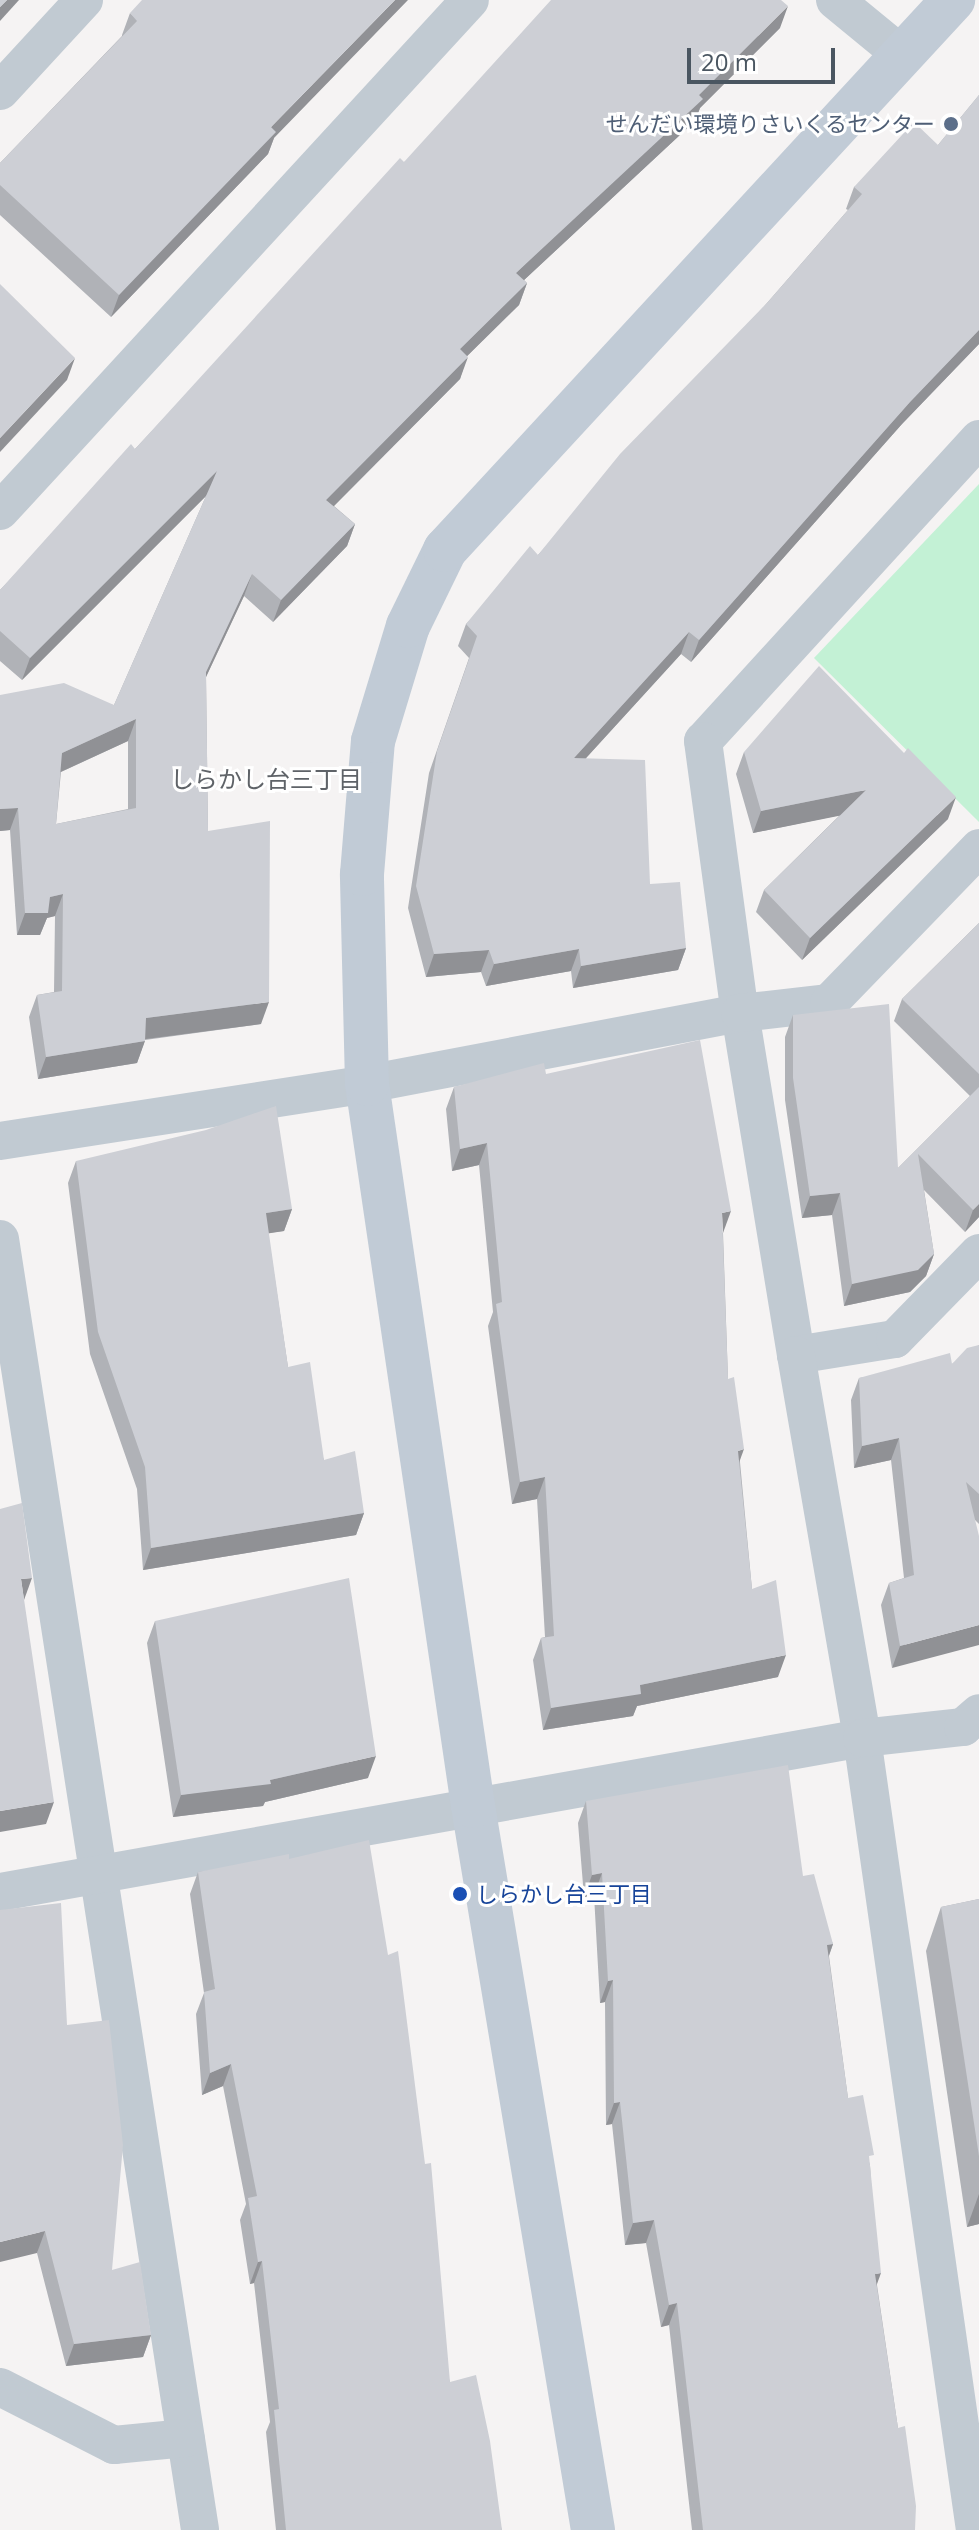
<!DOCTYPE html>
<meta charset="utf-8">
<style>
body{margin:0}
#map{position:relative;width:979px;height:2530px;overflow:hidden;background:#f5f3f3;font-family:"Open Sans","Noto Sans JP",sans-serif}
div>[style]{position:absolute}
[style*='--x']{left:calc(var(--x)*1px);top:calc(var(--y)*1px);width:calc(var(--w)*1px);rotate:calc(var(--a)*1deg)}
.green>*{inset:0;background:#c3f1d5}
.street>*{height:38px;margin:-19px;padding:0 19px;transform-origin:19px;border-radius:19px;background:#c1cad2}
.secondary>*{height:44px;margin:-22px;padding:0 22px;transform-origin:22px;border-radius:22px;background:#c1cbd6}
.wall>*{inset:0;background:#b0b2b7}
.shaded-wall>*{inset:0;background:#909195}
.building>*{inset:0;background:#cdcfd5}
.dots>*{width:22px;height:22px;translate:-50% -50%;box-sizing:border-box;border:4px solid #fff;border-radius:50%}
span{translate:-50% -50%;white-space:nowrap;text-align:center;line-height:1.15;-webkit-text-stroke:6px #fff;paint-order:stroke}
.service-label{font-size:22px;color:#4e5e75}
.right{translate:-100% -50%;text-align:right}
.transit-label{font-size:22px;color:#164399}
.left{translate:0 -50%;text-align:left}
.neighbourhood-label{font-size:24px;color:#5f6368}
.scale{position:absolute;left:687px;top:48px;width:148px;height:36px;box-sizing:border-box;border:4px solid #4a5661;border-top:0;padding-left:10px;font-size:24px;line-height:28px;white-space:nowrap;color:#4a5661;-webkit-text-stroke:6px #fff;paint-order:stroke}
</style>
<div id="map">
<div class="green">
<i style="clip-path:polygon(979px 484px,979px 822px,814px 658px)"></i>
</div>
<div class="street">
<i style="--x:835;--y:0;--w:87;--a:39.4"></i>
<i style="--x:0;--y:91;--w:124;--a:-47.3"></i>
<i style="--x:979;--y:439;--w:409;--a:132.4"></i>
<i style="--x:703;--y:741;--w:275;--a:82.3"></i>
<i style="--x:740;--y:1013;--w:347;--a:80.7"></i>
<i style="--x:796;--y:1355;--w:100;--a:-9.2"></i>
<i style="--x:895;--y:1339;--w:120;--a:-45.7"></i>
<i style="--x:0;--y:511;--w:694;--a:-47.39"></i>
<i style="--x:0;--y:1141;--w:371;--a:-8.8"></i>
<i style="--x:367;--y:1084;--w:380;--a:-10.8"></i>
<i style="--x:740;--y:1013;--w:90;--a:-6.4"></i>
<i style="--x:829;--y:1003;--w:216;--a:-45.9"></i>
<i style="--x:0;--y:1239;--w:1306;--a:81.19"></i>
<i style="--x:796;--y:1355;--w:389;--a:80.2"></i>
<i style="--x:862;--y:1738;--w:800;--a:81.88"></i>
<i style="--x:0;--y:1892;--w:876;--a:-10.13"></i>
<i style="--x:862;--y:1738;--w:102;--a:-6.2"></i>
<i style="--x:963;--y:1727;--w:21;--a:-41"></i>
<i style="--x:0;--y:2387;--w:128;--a:27"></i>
<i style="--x:114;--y:2445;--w:72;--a:-5.6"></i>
</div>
<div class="secondary">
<i style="--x:593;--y:2530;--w:734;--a:-99.41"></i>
<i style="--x:473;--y:1806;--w:730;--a:-98.35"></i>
<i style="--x:367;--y:1084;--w:210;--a:-91.4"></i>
<i style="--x:362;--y:874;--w:133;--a:-85.3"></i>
<i style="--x:373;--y:741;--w:120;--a:-73.1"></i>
<i style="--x:408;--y:626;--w:85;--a:-64"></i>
<i style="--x:445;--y:550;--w:749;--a:-47.27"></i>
</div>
<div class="wall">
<i style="clip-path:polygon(130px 13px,274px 138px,268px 154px,111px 317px,0 215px,0 163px,122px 36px,122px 35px)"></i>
<i style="clip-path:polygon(evenodd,780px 28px,700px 108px,695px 121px,524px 280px,527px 283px,519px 305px,467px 356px,460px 379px,334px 506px,355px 524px,347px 546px,273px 622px,244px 596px,206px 677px,208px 831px,261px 1024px,145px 1040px,137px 1063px,38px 1079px,29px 1017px,37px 995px,54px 992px,55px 916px,47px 918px,40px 935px,17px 935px,10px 830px,0 831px,0 695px,114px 705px,206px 496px,22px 680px,0 661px,0 590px,135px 449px,404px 162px,780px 28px,128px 741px,128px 809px,56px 824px,61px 772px,128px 741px)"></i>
<i style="clip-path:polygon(979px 95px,979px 344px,902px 424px,691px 662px,681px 654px,586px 758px,650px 884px,686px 948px,678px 970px,573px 988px,571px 971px,486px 986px,481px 972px,426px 977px,408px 908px,429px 773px,469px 658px,458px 646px,466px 624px,538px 555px,767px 303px,848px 210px,846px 209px,854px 187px,938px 145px)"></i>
<i style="clip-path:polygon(744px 752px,948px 819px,802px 960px,756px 912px,764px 890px,840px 815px,753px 833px,736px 774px)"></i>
<i style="clip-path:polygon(979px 923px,979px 1217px,965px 1232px,924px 1190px,934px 1254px,926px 1276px,910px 1292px,844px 1306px,832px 1215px,802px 1218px,785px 1100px,785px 1037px,793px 1015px,898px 1168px,970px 1096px,894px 1021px,902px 999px)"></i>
<i style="clip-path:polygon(546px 1074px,723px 1233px,728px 1379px,740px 1462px,752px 1589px,778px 1677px,637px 1706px,633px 1716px,543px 1730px,533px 1660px,541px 1638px,545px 1637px,537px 1499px,512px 1504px,488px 1326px,493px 1312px,479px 1165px,452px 1171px,446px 1109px,454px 1087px)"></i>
<i style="clip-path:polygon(76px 1161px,292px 1209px,284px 1231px,268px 1233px,288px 1367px,324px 1460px,364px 1513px,356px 1535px,143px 1570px,137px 1489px,90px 1354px,68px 1183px)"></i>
<i style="clip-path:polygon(979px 1345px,979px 1524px,975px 1520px,892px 1668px,881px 1605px,889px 1583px,904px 1578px,891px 1460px,854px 1468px,851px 1400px,859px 1378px,952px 1364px)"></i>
<i style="clip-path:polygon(155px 1621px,368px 1778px,265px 1802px,263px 1806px,173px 1817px,147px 1643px)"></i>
<i style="clip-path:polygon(586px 1801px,803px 1876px,833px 1944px,829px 1956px,848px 2098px,870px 2165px,877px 2285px,898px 2428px,915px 2530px,692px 2530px,669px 2325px,661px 2327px,646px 2243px,625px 2245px,612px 2124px,606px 2125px,605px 2002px,600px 2003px,594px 1895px,584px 1897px,578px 1823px)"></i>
<i style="clip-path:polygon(289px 1859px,450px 2382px,502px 2530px,276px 2530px,266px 2432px,270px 2422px,254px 2283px,250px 2284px,240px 2220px,246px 2204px,223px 2086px,202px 2095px,196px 2014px,204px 1993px,190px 1894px,198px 1872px)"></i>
<i style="clip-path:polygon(979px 1899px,979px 2224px,967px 2227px,926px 1951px,941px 1907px)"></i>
<i style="clip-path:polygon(67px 2025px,112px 2270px,151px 2335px,143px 2357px,66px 2366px,37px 2253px)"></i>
</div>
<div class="shaded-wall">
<i style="clip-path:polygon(7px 0,19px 0,0 21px,0 7px)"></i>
<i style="clip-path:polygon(395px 0,408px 0,274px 138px,268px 154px,111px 317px,119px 295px,271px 127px)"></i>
<i style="clip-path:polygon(788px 6px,780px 28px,700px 108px,695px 121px,508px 295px,516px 273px,699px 95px)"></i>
<i style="clip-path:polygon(527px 283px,519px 305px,452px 371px,460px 349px)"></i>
<i style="clip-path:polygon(979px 330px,979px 344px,902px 424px,691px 662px,699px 640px,910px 402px)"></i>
<i style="clip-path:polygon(468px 357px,460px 379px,318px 522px,326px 500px)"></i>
<i style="clip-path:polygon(75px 358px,67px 380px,0 452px,0 438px)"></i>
<i style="clip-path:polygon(217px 471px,209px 493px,22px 680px,30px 658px)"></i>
<i style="clip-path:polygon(355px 524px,347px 546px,273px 622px,281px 600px)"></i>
<i style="clip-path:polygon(252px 574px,244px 596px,198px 694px,206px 672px)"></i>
<i style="clip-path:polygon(689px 632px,681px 654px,566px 780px,574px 758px)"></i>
<i style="clip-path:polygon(136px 719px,128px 741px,54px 775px,62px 753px)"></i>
<i style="clip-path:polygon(866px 790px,858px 812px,753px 833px,761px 811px)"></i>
<i style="clip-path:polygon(956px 797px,948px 819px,802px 960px,810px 938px)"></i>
<i style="clip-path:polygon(18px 808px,10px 830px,0 831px,0 809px)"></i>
<i style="clip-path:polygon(63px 894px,55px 916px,47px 918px,40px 935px,17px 935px,25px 913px,50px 897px)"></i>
<i style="clip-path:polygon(686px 948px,678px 970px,573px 988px,581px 966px)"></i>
<i style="clip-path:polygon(579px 949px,571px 971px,486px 986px,494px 964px)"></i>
<i style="clip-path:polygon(489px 950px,481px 972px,426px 977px,434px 954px)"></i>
<i style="clip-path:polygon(269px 1002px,261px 1024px,138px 1040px,146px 1018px)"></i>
<i style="clip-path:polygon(145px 1041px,137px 1063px,38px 1079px,46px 1057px)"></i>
<i style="clip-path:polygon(487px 1143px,479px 1165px,452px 1171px,460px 1149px)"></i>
<i style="clip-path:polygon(840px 1193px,832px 1215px,802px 1218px,810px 1196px)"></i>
<i style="clip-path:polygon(979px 1204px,979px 1217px,965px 1232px,973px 1210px)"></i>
<i style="clip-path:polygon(292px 1209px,284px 1231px,258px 1235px,266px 1213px)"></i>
<i style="clip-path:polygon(731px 1211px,723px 1233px,722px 1213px)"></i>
<i style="clip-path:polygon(934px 1254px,926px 1276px,910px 1292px,844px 1306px,852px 1284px)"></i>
<i style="clip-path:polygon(899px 1438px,891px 1460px,854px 1468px,862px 1446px)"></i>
<i style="clip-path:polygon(744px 1449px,736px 1471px,738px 1451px)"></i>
<i style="clip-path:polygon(545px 1477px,537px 1499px,512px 1504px,520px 1482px)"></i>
<i style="clip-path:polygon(364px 1513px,356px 1535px,143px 1570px,151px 1548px)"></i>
<i style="clip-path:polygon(32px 1578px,24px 1600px,21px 1579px)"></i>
<i style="clip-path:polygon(979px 1625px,979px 1645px,892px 1668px,900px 1646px)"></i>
<i style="clip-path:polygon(786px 1655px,778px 1677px,637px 1706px,633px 1716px,543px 1730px,551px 1708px,640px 1685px)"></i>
<i style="clip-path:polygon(376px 1756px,368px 1778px,265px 1802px,263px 1806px,173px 1817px,181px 1795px,270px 1780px)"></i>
<i style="clip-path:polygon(54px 1802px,46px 1824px,0 1832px,0 1811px)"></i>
<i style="clip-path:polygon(602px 1873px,594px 1895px,584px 1897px,592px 1875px)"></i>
<i style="clip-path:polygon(833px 1944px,825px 1966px,827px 1945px)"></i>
<i style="clip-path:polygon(613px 1980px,605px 2002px,600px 2003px,608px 1981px)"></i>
<i style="clip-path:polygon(231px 2064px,223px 2086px,202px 2095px,210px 2073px)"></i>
<i style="clip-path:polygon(620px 2102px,612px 2124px,606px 2125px,614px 2103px)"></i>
<i style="clip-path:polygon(979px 2194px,979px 2224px,967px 2227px)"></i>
<i style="clip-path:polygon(654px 2220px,646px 2243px,625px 2245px,633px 2223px)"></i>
<i style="clip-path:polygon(45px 2231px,37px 2253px,0 2262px,0 2242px)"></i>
<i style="clip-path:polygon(262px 2261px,254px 2283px,250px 2284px,258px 2262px)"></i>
<i style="clip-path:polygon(881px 2273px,873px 2295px,875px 2274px)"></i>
<i style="clip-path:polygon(677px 2303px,669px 2325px,661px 2327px,669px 2305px)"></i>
<i style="clip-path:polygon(151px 2335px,143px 2357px,66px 2366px,74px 2344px)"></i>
</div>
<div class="building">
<i style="clip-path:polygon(0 0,7px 0,0 7px)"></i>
<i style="clip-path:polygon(142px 0,395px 0,271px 127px,276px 132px,119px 295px,0 185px,0 163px,137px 21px,130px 13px)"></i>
<i style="clip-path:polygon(evenodd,551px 0,781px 0,788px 6px,699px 95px,703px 99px,516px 273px,527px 283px,460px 349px,468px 357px,326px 500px,355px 524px,281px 600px,252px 574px,206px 672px,208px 831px,270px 821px,269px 1002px,146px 1018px,145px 1041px,46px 1057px,37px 995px,62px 991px,63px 894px,50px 897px,48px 913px,25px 913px,18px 808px,0 809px,0 695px,64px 683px,114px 705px,217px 471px,30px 658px,0 631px,0 590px,131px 444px,135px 449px,400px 158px,404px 162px,551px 0,136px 719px,136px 808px,56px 824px,62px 753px,136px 719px)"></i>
<i style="clip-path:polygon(979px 95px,979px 330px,910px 402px,699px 640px,689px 632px,574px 758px,645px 760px,650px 884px,680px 882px,686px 948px,581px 966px,579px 949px,494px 964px,489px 950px,434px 954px,416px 886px,437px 751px,477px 636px,466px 624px,530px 546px,538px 555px,620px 454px,767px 303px,862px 194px,854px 187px,914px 122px,938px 145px)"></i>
<i style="clip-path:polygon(0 284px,75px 358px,0 438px)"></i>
<i style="clip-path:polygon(819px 666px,904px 753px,908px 748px,956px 797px,810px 938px,764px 890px,866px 790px,761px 811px,744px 752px)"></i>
<i style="clip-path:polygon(979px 923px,979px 1074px,902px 999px)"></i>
<i style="clip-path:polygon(889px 1004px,898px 1168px,979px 1087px,979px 1204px,973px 1210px,918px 1154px,934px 1254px,918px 1270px,852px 1284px,840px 1193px,810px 1196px,793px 1078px,793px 1015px)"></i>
<i style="clip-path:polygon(700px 1040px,731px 1211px,722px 1213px,728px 1379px,734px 1377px,744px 1449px,738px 1451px,752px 1589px,776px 1580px,786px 1655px,640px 1685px,641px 1694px,551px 1708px,541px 1638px,554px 1636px,545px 1477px,520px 1482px,496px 1304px,502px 1302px,487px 1143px,460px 1149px,454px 1087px,544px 1063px,546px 1074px)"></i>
<i style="clip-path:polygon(276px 1106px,292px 1209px,266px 1213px,288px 1367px,310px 1362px,324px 1460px,355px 1451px,364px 1513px,151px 1548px,145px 1467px,98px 1332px,76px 1161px,206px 1130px)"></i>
<i style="clip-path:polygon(979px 1345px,979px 1494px,966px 1482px,979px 1536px,979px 1625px,900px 1646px,889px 1583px,914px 1575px,899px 1438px,862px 1446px,859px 1378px,950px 1353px,952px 1364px,967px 1348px)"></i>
<i style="clip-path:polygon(22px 1503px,32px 1578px,21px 1579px,54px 1802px,0 1811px,0 1509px)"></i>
<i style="clip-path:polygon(349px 1578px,376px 1756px,270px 1780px,271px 1784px,181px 1795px,155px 1621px)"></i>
<i style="clip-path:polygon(788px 1765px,803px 1876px,814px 1874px,833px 1944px,827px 1945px,848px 2098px,863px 2095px,874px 2155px,869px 2156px,881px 2273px,875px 2274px,898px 2428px,905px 2426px,916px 2506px,915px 2530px,703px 2530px,677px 2303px,669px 2305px,654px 2220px,633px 2223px,620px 2102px,614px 2103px,613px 1980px,608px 1981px,602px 1873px,592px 1875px,586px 1801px)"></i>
<i style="clip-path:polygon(369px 1840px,388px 1955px,398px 1951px,425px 2164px,431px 2163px,450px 2382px,476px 2375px,490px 2441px,502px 2530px,286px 2530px,274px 2410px,279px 2409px,262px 2261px,258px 2262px,248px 2198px,257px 2196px,231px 2064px,210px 2073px,204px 1992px,215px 1989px,198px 1872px,289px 1854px,289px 1859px)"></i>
<i style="clip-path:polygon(979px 1899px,979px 2156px,941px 1907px)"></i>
<i style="clip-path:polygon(61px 1903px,67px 2025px,109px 2020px,123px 2145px,112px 2270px,140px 2262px,151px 2335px,74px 2344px,45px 2231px,0 2242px,0 1910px)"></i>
</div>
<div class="dots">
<i style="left:951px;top:124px;background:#5c6f8a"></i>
<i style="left:460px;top:1894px;background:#1a4fb4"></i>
</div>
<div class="service-label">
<span class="right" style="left:935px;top:124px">せんだい環境りさいくるセンター</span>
</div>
<div class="transit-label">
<span class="left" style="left:476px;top:1894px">しらかし台三丁目</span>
</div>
<div class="neighbourhood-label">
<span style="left:266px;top:779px">しらかし台三丁目</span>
</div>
<div class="scale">20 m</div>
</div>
